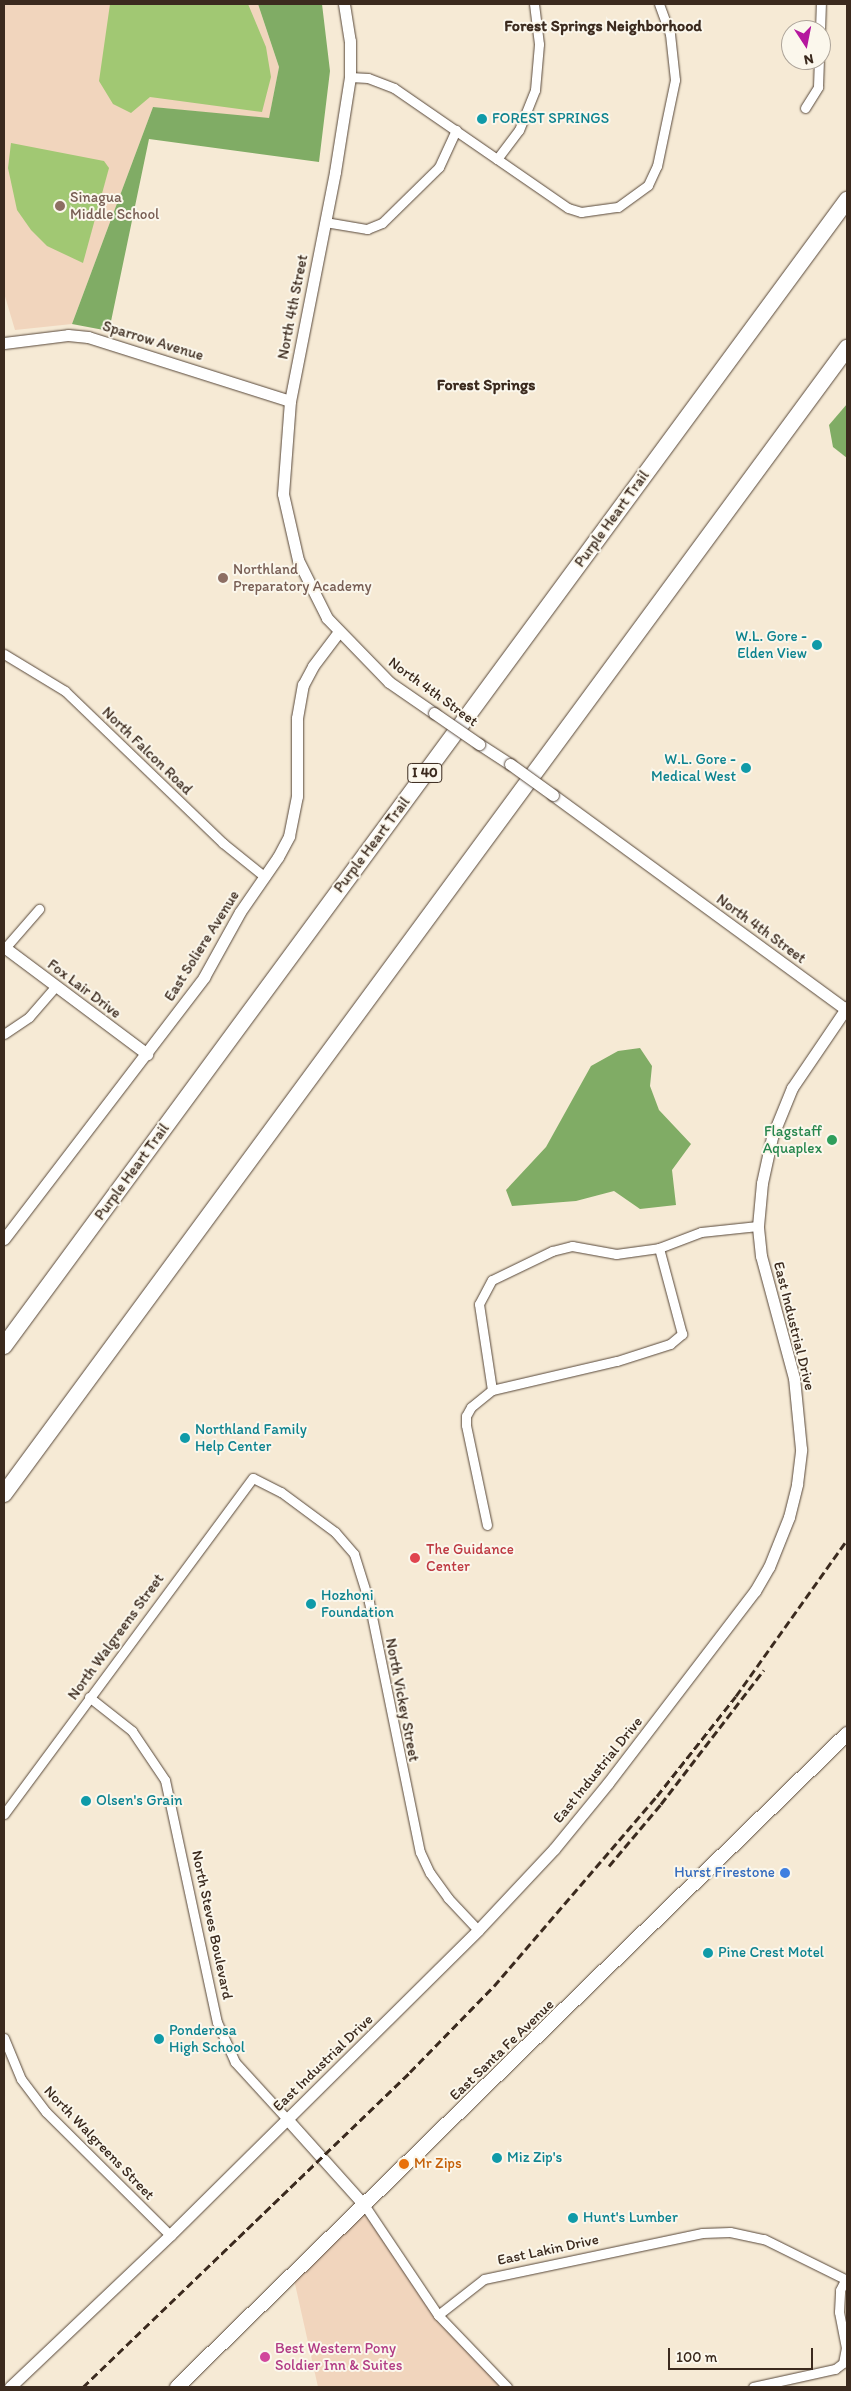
<!DOCTYPE html>
<style>
body{margin:0}
#map{position:relative;width:851px;height:2391px;overflow:hidden;background:#f6ead5;font-family:Itim,sans-serif}
div>[style]{position:absolute}
[style*='--x']{left:calc(var(--x)*1px);top:calc(var(--y)*1px);width:calc(var(--w)*1px);rotate:calc(var(--a)*1deg)}
.built>*{inset:0;background:#f1d5bd}
.green>*{inset:0;background:#a1c873}
.forest>*{inset:0;background:#80ac65}
.roads{filter:drop-shadow(0 0 1px #574739) drop-shadow(0 0 1px #574739)}
.minor>*{height:9px;margin:-4.5px;padding:0 4.5px;transform-origin:4.5px;border-radius:4.5px;background:#fff}
.tertiary>*{height:11px;margin:-5.5px;padding:0 5.5px;transform-origin:5.5px;border-radius:5.5px;background:#fff}
.primary>*{height:14px;margin:-7px;padding:0 7px;transform-origin:7px;border-radius:7px;background:#fff}
.motorway>*{height:16px;margin:-8px;padding:0 8px;transform-origin:8px;border-radius:8px;background:#fff}
.rail>*{height:3px;margin-top:-1.5px;transform-origin:0;background:repeating-linear-gradient(90deg,#3b2a1e 0 8px,transparent 0 12px)}
.bridges{filter:drop-shadow(0 0 1px #574739) drop-shadow(0 0 1px #574739)}
.tertiary-bridge>*{height:11px;margin:-5.5px;padding:0 5.5px;transform-origin:5.5px;border-radius:5.5px;background:#fff}
.dots>*{width:14px;height:14px;translate:-50% -50%;box-sizing:border-box;border:2px solid #fbf7ec;border-radius:50%}
span{translate:-50% -50%;white-space:nowrap;text-align:center;line-height:1.15;-webkit-text-stroke:4px #fbf7ec;paint-order:stroke}
.shield-label span{padding:1px 4px;background:#fbf7ec;border:1px solid;border-radius:4px;-webkit-text-stroke-width:0}
.shield-label{font-size:14px;color:#3b2a1e;font-weight:700}
.culture-label{font-size:15px;color:#0d838f}
.left{translate:0 -50%;text-align:left}
.right{translate:-100% -50%;text-align:right}
.education-label{font-size:15px;color:#785e54}
.street-label{font-size:15px;color:#3b2a1e}
.leisure-label{font-size:15px;color:#27864d}
.health-label{font-size:15px;color:#be3a42}
.shop-label{font-size:15px;color:#366cbe}
.food-label{font-size:15px;color:#c56008}
.hotel-label{font-size:15px;color:#b23c85}
.neighbourhood-label{font-size:16px;color:#3b2a1e;font-weight:700}
.frame{position:absolute;inset:0;border:5px solid #3b2a1e;pointer-events:none}
.north{position:absolute;left:781px;top:20px;width:50px;height:50px;box-sizing:border-box;background:#fbf7ec;border:1px solid #aea59a;border-radius:50%;rotate:169deg;font-size:14px;font-weight:700;line-height:20px;text-align:center;color:#3b2a1e}
.north::after{content:'';display:block;margin:auto;width:18px;height:22px;background:#b5179e;clip-path:polygon(50% 0,100% 100%,50% 72%,0 100%)}
.scale{position:absolute;left:668px;top:2348px;width:145px;height:22px;box-sizing:border-box;border:2px solid #3b2a1e;border-top:0;padding-left:6px;font-size:15px;line-height:18px;white-space:nowrap;color:#3b2a1e;-webkit-text-stroke:4px #fbf7ec;paint-order:stroke}
</style>
<div id="map">
<div class="built">
<i style="clip-path:polygon(4px 4px,258px 4px,279px 67px,269px 119px,153px 107px,72px 324px,15px 330px,4px 293px)"></i>
<i style="clip-path:polygon(365px 2206px,438px 2315px,507px 2387px,318px 2387px,293px 2275px)"></i>
</div>
<div class="green">
<i style="clip-path:polygon(110px 4px,248px 4px,266px 47px,271px 77px,262px 112px,150px 97px,131px 113px,113px 104px,99px 81px)"></i>
<i style="clip-path:polygon(11px 143px,104px 161px,109px 168px,83px 263px,47px 246px,31px 230px,17px 210px,8px 168px)"></i>
</div>
<div class="forest">
<i style="clip-path:polygon(258px 4px,322px 4px,330px 71px,319px 162px,149px 139px,109px 331px,72px 324px,153px 107px,269px 118px,279px 67px)"></i>
<i style="clip-path:polygon(847px 404px,847px 458px,833px 447px,829px 425px)"></i>
<i style="clip-path:polygon(640px 1048px,652px 1066px,650px 1086px,659px 1110px,691px 1144px,672px 1170px,676px 1205px,640px 1209px,614px 1191px,576px 1201px,512px 1206px,506px 1190px,546px 1147px,591px 1066px,618px 1051px)"></i>
</div>
<div class="roads">
<div class="minor">
<i style="--x:820;--y:30;--w:26;--a:-88"></i>
<i style="--x:350;--y:77;--w:18;--a:3"></i>
<i style="--x:368;--y:78;--w:28;--a:21"></i>
<i style="--x:394;--y:88;--w:125;--a:34.6"></i>
<i style="--x:497;--y:159;--w:36;--a:-53"></i>
<i style="--x:519;--y:130;--w:43;--a:-68.2"></i>
<i style="--x:535;--y:90;--w:46;--a:-85"></i>
<i style="--x:539;--y:44;--w:40;--a:-97.1"></i>
<i style="--x:805;--y:108;--w:25;--a:-58"></i>
<i style="--x:818;--y:87;--w:27;--a:-88"></i>
<i style="--x:497;--y:159;--w:86;--a:34.6"></i>
<i style="--x:568;--y:208;--w:14;--a:17"></i>
<i style="--x:581;--y:212;--w:37;--a:-8"></i>
<i style="--x:618;--y:207;--w:37;--a:-36"></i>
<i style="--x:648;--y:185;--w:21;--a:-65"></i>
<i style="--x:657;--y:166;--w:88;--a:-78.2"></i>
<i style="--x:675;--y:80;--w:46;--a:-96.2"></i>
<i style="--x:670;--y:34;--w:32;--a:-110"></i>
<i style="--x:325;--y:222;--w:43;--a:9.5"></i>
<i style="--x:367;--y:229;--w:16;--a:-22"></i>
<i style="--x:382;--y:223;--w:80;--a:-44.5"></i>
<i style="--x:439;--y:167;--w:41;--a:-65.3"></i>
<i style="--x:4;--y:654;--w:71;--a:31.2"></i>
<i style="--x:65;--y:691;--w:219;--a:43.9"></i>
<i style="--x:223;--y:843;--w:54;--a:39"></i>
<i style="--x:5;--y:948;--w:52;--a:-48.9"></i>
<i style="--x:4;--y:1034;--w:30;--a:-34"></i>
<i style="--x:29;--y:1017;--w:40;--a:-49"></i>
<i style="--x:492;--y:1390;--w:87;--a:-98.6"></i>
<i style="--x:479;--y:1304;--w:27;--a:-62"></i>
<i style="--x:492;--y:1280;--w:67;--a:-25.8"></i>
<i style="--x:552;--y:1251;--w:21;--a:-14"></i>
<i style="--x:572;--y:1246;--w:45;--a:10.3"></i>
<i style="--x:616;--y:1254;--w:43;--a:-7.9"></i>
<i style="--x:659;--y:1248;--w:45;--a:-20.9"></i>
<i style="--x:701;--y:1232;--w:57;--a:-6"></i>
<i style="--x:487;--y:1525;--w:102;--a:-101.9"></i>
<i style="--x:466;--y:1425;--w:9;--a:-90"></i>
<i style="--x:466;--y:1416;--w:10;--a:-61"></i>
<i style="--x:471;--y:1407;--w:27;--a:-39"></i>
<i style="--x:492;--y:1390;--w:128;--a:-13.1"></i>
<i style="--x:617;--y:1361;--w:56;--a:-17.8"></i>
<i style="--x:670;--y:1344;--w:16;--a:-40"></i>
<i style="--x:682;--y:1334;--w:89;--a:-105"></i>
<i style="--x:89;--y:1697;--w:55;--a:38.3"></i>
<i style="--x:132;--y:1731;--w:59;--a:56"></i>
<i style="--x:165;--y:1780;--w:248;--a:77.9"></i>
<i style="--x:217;--y:2022;--w:44;--a:65.8"></i>
<i style="--x:235;--y:2062;--w:77;--a:47.6"></i>
<i style="--x:4;--y:1814;--w:418;--a:-53.5"></i>
<i style="--x:253;--y:1478;--w:31;--a:27"></i>
<i style="--x:281;--y:1492;--w:67;--a:36.5"></i>
<i style="--x:335;--y:1532;--w:29;--a:49"></i>
<i style="--x:354;--y:1554;--w:50;--a:72.6"></i>
<i style="--x:369;--y:1602;--w:255;--a:78.5"></i>
<i style="--x:420;--y:1852;--w:23;--a:65"></i>
<i style="--x:430;--y:1873;--w:31;--a:54"></i>
<i style="--x:448;--y:1898;--w:44;--a:46.8"></i>
<i style="--x:4;--y:2038;--w:44;--a:67.5"></i>
<i style="--x:21;--y:2079;--w:41;--a:52.9"></i>
<i style="--x:46;--y:2112;--w:175;--a:44.8"></i>
<i style="--x:365;--y:2206;--w:131;--a:56.2"></i>
<i style="--x:438;--y:2315;--w:100;--a:46.2"></i>
<i style="--x:438;--y:2315;--w:58;--a:-38"></i>
<i style="--x:484;--y:2279;--w:223;--a:-11.9"></i>
<i style="--x:702;--y:2233;--w:28;--a:-2"></i>
<i style="--x:730;--y:2232;--w:35;--a:12"></i>
<i style="--x:764;--y:2239;--w:93;--a:26.3"></i>
<i style="--x:753;--y:2387;--w:84;--a:-12.4"></i>
<i style="--x:835;--y:2369;--w:10;--a:-37"></i>
<i style="--x:843;--y:2363;--w:15;--a:-79"></i>
<i style="--x:846;--y:2348;--w:37;--a:-101"></i>
<i style="--x:839;--y:2312;--w:22;--a:-87"></i>
<i style="--x:840;--y:2290;--w:11;--a:-63"></i>
</div>
<div class="tertiary">
<i style="--x:344;--y:4;--w:37;--a:81"></i>
<i style="--x:350;--y:41;--w:36;--a:90"></i>
<i style="--x:350;--y:77;--w:96;--a:99"></i>
<i style="--x:335;--y:172;--w:233;--a:101.1"></i>
<i style="--x:290;--y:401;--w:93;--a:94.3"></i>
<i style="--x:283;--y:494;--w:68;--a:77.2"></i>
<i style="--x:298;--y:560;--w:65;--a:63.4"></i>
<i style="--x:327;--y:618;--w:89;--a:45.9"></i>
<i style="--x:389;--y:682;--w:55;--a:34.6"></i>
<i style="--x:4;--y:343;--w:64;--a:-7.1"></i>
<i style="--x:68;--y:335;--w:20;--a:6"></i>
<i style="--x:88;--y:337;--w:212;--a:17.6"></i>
<i style="--x:479;--y:744;--w:37;--a:33"></i>
<i style="--x:553;--y:795;--w:364;--a:36.2"></i>
<i style="--x:4;--y:947;--w:179;--a:36.8"></i>
<i style="--x:4;--y:1239;--w:330;--a:-52.6"></i>
<i style="--x:204;--y:977;--w:74;--a:-61"></i>
<i style="--x:240;--y:912;--w:67;--a:-55.4"></i>
<i style="--x:278;--y:857;--w:24;--a:-62"></i>
<i style="--x:289;--y:836;--w:41;--a:-78.7"></i>
<i style="--x:297;--y:796;--w:78;--a:-90"></i>
<i style="--x:297;--y:718;--w:34;--a:-80"></i>
<i style="--x:303;--y:685;--w:21;--a:-62"></i>
<i style="--x:313;--y:666;--w:41;--a:-52.9"></i>
<i style="--x:287;--y:2119;--w:117;--a:48.1"></i>
<i style="--x:10;--y:2387;--w:221;--a:-43.5"></i>
<i style="--x:170;--y:2235;--w:433;--a:-44.7"></i>
<i style="--x:478;--y:1930;--w:111;--a:-46.8"></i>
<i style="--x:554;--y:1849;--w:85;--a:-50.7"></i>
<i style="--x:608;--y:1783;--w:242;--a:-52.6"></i>
<i style="--x:755;--y:1591;--w:28;--a:-60"></i>
<i style="--x:769;--y:1567;--w:54;--a:-68.2"></i>
<i style="--x:789;--y:1517;--w:34;--a:-76"></i>
<i style="--x:797;--y:1484;--w:35;--a:-83"></i>
<i style="--x:801;--y:1449;--w:71;--a:-95.6"></i>
<i style="--x:794;--y:1378;--w:126;--a:-105.1"></i>
<i style="--x:761;--y:1256;--w:30;--a:-96"></i>
<i style="--x:758;--y:1226;--w:43;--a:-84.7"></i>
<i style="--x:762;--y:1183;--w:47;--a:-77.7"></i>
<i style="--x:772;--y:1137;--w:53;--a:-67.8"></i>
<i style="--x:792;--y:1088;--w:98;--a:-55.8"></i>
</div>
<div class="primary">
<i style="--x:177;--y:2387;--w:936;--a:-44.26"></i>
</div>
<div class="motorway">
<i style="--x:4;--y:1346;--w:1423;--a:-53.66"></i>
<i style="--x:4;--y:1494;--w:1423;--a:-53.66"></i>
</div>
</div>
<div class="rail">
<i style="--x:609;--y:1866;--w:81;--a:-50"></i>
<i style="--x:661;--y:1804;--w:169;--a:-52.5"></i>
<i style="--x:83;--y:2387;--w:454;--a:-43.9"></i>
<i style="--x:410;--y:2072;--w:120;--a:-45.7"></i>
<i style="--x:494;--y:1986;--w:250;--a:-49.4"></i>
<i style="--x:657;--y:1796;--w:127;--a:-51.7"></i>
<i style="--x:736;--y:1696;--w:191;--a:-54.6"></i>
</div>
<div class="bridges">
<div class="tertiary-bridge">
<i style="--x:434;--y:713;--w:55;--a:34.6"></i>
<i style="--x:510;--y:764;--w:53;--a:35.8"></i>
</div>
</div>
<div class="dots">
<i style="left:482px;top:119px;background:#0f9aa8"></i>
<i style="left:60px;top:206px;background:#8d6e63"></i>
<i style="left:223px;top:578px;background:#8d6e63"></i>
<i style="left:817px;top:645px;background:#0f9aa8"></i>
<i style="left:746px;top:768px;background:#0f9aa8"></i>
<i style="left:832px;top:1140px;background:#2e9e5b"></i>
<i style="left:185px;top:1438px;background:#0f9aa8"></i>
<i style="left:415px;top:1558px;background:#e0444e"></i>
<i style="left:311px;top:1604px;background:#0f9aa8"></i>
<i style="left:86px;top:1801px;background:#0f9aa8"></i>
<i style="left:785px;top:1873px;background:#3f7fe0"></i>
<i style="left:708px;top:1953px;background:#0f9aa8"></i>
<i style="left:159px;top:2039px;background:#0f9aa8"></i>
<i style="left:497px;top:2158px;background:#0f9aa8"></i>
<i style="left:404px;top:2164px;background:#e8710a"></i>
<i style="left:573px;top:2218px;background:#0f9aa8"></i>
<i style="left:265px;top:2357px;background:#d1479c"></i>
</div>
<div class="shield-label">
<span style="left:425px;top:773px">I 40</span>
</div>
<div class="culture-label">
<span class="left" style="left:492px;top:119px">FOREST SPRINGS</span>
<span class="right" style="left:807px;top:645px">W.L. Gore -<br>Elden View</span>
<span class="right" style="left:736px;top:768px">W.L. Gore -<br>Medical West</span>
<span class="left" style="left:195px;top:1438px">Northland Family<br>Help Center</span>
<span class="left" style="left:321px;top:1604px">Hozhoni<br>Foundation</span>
<span class="left" style="left:96px;top:1801px">Olsen's Grain</span>
<span class="left" style="left:718px;top:1953px">Pine Crest Motel</span>
<span class="left" style="left:169px;top:2039px">Ponderosa<br>High School</span>
<span class="left" style="left:507px;top:2158px">Miz Zip's</span>
<span class="left" style="left:583px;top:2218px">Hunt's Lumber</span>
</div>
<div class="education-label">
<span class="left" style="left:70px;top:206px">Sinagua<br>Middle School</span>
<span class="left" style="left:233px;top:578px">Northland<br>Preparatory Academy</span>
</div>
<div class="street-label">
<span style="left:293px;top:307px;rotate:-79deg">North 4th Street</span>
<span style="left:153px;top:341px;rotate:17deg">Sparrow Avenue</span>
<span style="left:612px;top:519px;rotate:-54deg">Purple Heart Trail</span>
<span style="left:433px;top:692px;rotate:36deg">North 4th Street</span>
<span style="left:147px;top:751px;rotate:44deg">North Falcon Road</span>
<span style="left:372px;top:845px;rotate:-53deg">Purple Heart Trail</span>
<span style="left:761px;top:929px;rotate:36deg">North 4th Street</span>
<span style="left:202px;top:946px;rotate:-58deg">East Soliere Avenue</span>
<span style="left:84px;top:989px;rotate:37deg">Fox Lair Drive</span>
<span style="left:132px;top:1172px;rotate:-54deg">Purple Heart Trail</span>
<span style="left:794px;top:1326px;rotate:76deg">East Industrial Drive</span>
<span style="left:116px;top:1637px;rotate:-54deg">North Walgreens Street</span>
<span style="left:402px;top:1700px;rotate:79deg">North Vickey Street</span>
<span style="left:598px;top:1770px;rotate:-51deg">East Industrial Drive</span>
<span style="left:212px;top:1925px;rotate:78deg">North Steves Boulevard</span>
<span style="left:502px;top:2050px;rotate:-44deg">East Santa Fe Avenue</span>
<span style="left:323px;top:2063px;rotate:-44deg">East Industrial Drive</span>
<span style="left:99px;top:2143px;rotate:46deg">North Walgreens Street</span>
<span style="left:548px;top:2250px;rotate:-12deg">East Lakin Drive</span>
</div>
<div class="leisure-label">
<span class="right" style="left:822px;top:1140px">Flagstaff<br>Aquaplex</span>
</div>
<div class="health-label">
<span class="left" style="left:426px;top:1558px">The Guidance<br>Center</span>
</div>
<div class="shop-label">
<span class="right" style="left:775px;top:1873px">Hurst Firestone</span>
</div>
<div class="food-label">
<span class="left" style="left:414px;top:2164px">Mr Zips</span>
</div>
<div class="hotel-label">
<span class="left" style="left:275px;top:2357px">Best Western Pony<br>Soldier Inn &amp; Suites</span>
</div>
<div class="neighbourhood-label">
<span style="left:603px;top:26px">Forest Springs Neighborhood</span>
<span style="left:486px;top:385px">Forest Springs</span>
</div>
<div class="frame"></div>
<div class="north">N</div>
<div class="scale">100 m</div>
</div>
